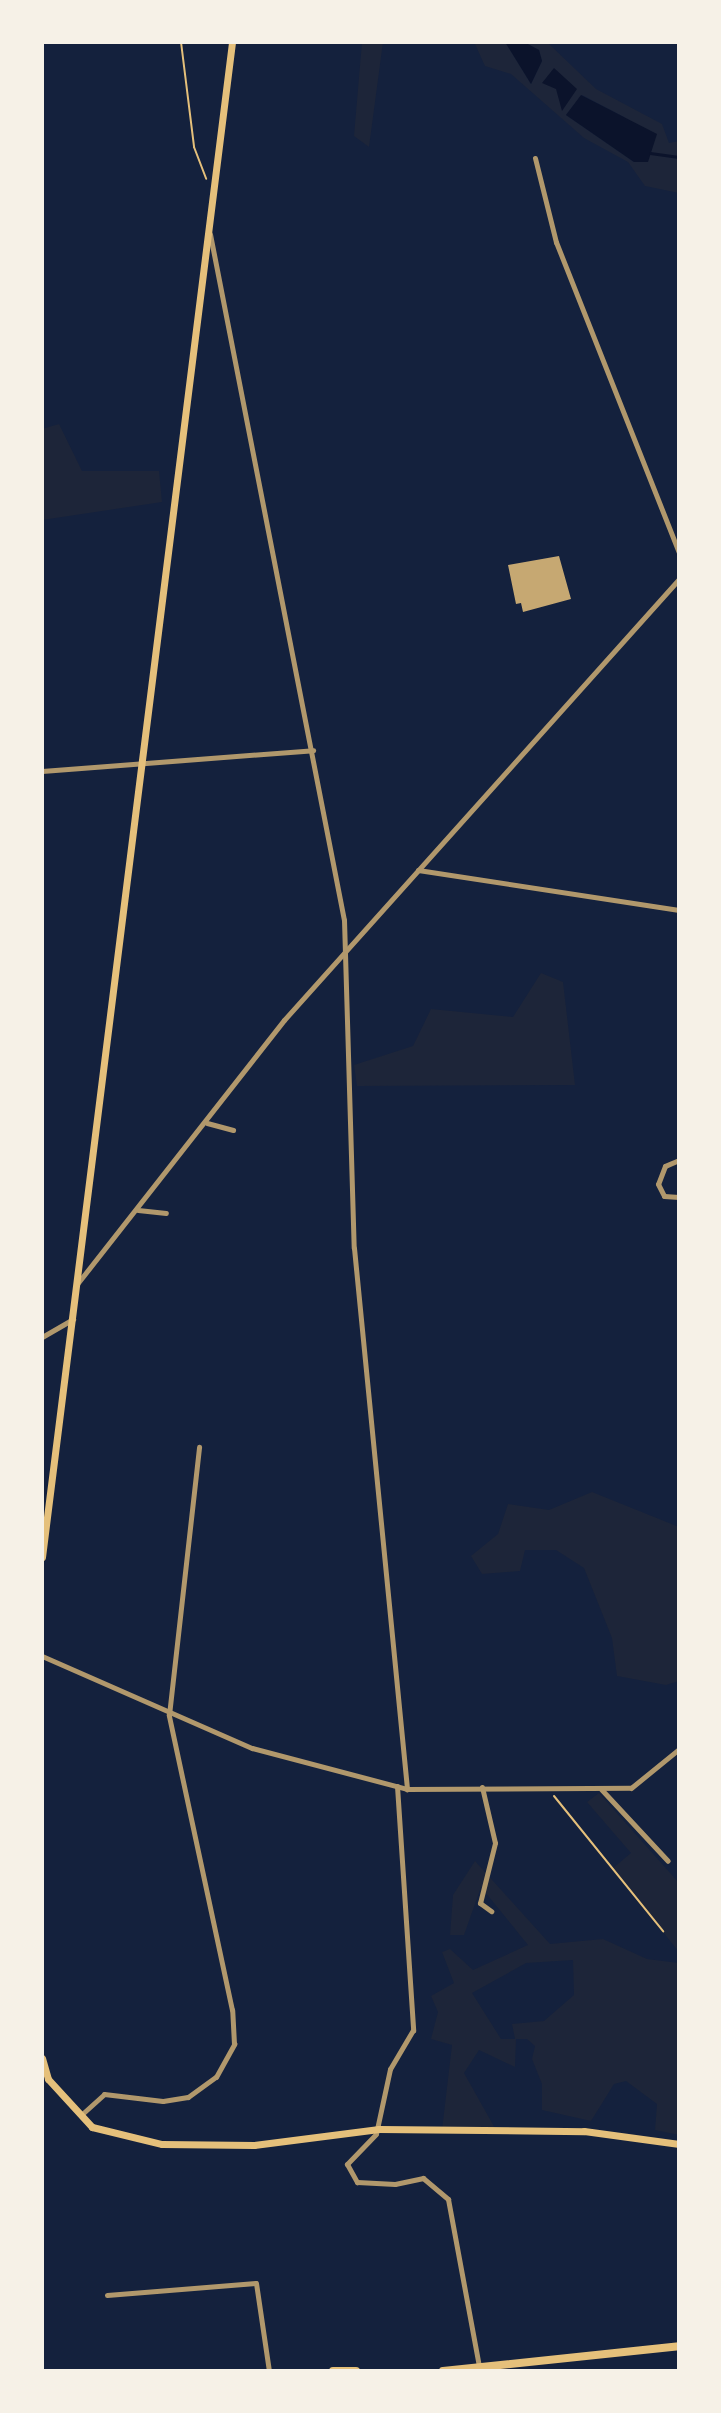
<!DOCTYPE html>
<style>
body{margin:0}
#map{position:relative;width:721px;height:2413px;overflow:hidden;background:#14213d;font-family:"Roboto Condensed",sans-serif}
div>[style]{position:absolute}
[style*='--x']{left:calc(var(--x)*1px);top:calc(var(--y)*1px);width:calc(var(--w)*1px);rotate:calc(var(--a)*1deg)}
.green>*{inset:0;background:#1d2539}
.water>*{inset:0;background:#0b132b}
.stream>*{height:3px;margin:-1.5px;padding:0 1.5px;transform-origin:1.5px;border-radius:1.5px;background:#0b132b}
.building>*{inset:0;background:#c6a872}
.path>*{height:2px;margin:-1px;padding:0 1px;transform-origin:1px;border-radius:1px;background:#e5c07b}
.minor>*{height:5px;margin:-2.5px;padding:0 2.5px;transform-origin:2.5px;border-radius:2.5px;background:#b1986c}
.secondary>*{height:7px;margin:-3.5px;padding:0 3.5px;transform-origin:3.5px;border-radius:3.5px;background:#e5c07b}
.primary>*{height:8px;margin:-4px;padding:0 4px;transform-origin:4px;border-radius:4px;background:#e5c07b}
span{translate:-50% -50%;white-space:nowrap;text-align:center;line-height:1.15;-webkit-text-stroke:6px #f6f1e7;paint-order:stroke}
.frame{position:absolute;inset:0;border:44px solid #f6f1e7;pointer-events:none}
</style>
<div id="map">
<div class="green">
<i style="clip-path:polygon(362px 42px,383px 42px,369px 147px,354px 136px)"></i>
<i style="clip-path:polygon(evenodd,474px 42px,505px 42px,531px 84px,542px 61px,539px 50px,524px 42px,547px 42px,596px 89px,662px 124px,669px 143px,679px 141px,679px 193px,645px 186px,628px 162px,584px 138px,511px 74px,485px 66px,474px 42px,582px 95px,624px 117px,634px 162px,566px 115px,582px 95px)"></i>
<i style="clip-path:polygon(59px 424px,82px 471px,159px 471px,162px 502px,42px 520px,42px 429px)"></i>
<i style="clip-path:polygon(541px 973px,563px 982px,575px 1085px,357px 1086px,354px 1065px,413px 1046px,431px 1009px,513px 1017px)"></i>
<i style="clip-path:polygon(592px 1492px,679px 1527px,679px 1681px,666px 1685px,617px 1676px,612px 1638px,584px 1568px,556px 1550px,525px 1550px,520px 1571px,482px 1574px,471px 1556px,498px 1534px,508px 1504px,549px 1510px)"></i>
<i style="clip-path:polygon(599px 1793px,679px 1883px,679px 1952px,612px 1869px,631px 1853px,587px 1802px)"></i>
<i style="clip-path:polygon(evenodd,475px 1861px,550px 1944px,603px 1939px,647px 1959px,679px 1963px,679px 2135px,655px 2130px,657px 2104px,626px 2081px,614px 2084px,591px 2121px,542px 2110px,542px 2084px,532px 2059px,535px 2046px,527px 2039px,516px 2039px,515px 2067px,479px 2050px,464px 2073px,496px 2130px,442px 2130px,452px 2045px,431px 2039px,438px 2012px,431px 1996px,454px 1983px,442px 1952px,450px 1949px,473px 1970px,528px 1945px,481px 1887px,464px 1935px,450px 1935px,453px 1895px,475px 1861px,573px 1960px,574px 1995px,544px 2021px,512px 2024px,515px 2039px,501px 2039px,472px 1993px,526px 1963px,573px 1960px)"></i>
</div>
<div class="water">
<i style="clip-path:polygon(505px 42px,524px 42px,539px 50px,542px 61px,531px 84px)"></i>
<i style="clip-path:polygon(554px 68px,577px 89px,562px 111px,556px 89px,542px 83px)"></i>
<i style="clip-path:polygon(581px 95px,657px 134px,648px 162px,634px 162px,566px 115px)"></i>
</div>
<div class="stream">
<i style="--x:650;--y:153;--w:29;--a:8"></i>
</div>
<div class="building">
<i style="clip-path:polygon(559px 556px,571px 599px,523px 612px,521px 603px,516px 604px,508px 565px)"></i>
</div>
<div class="path">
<i style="--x:181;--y:42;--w:106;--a:82.9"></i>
<i style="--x:194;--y:147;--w:34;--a:69"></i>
<i style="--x:554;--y:1796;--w:174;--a:51.1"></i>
</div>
<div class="minor">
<i style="--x:535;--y:158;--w:87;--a:76"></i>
<i style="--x:556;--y:242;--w:334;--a:68.4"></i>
<i style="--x:210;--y:234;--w:699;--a:78.95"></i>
<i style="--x:344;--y:920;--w:328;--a:88.3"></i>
<i style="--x:354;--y:1248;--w:544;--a:84.4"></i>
<i style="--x:42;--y:771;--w:272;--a:-4.4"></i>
<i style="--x:418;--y:870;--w:264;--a:8.7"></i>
<i style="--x:207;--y:1123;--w:27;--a:15"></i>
<i style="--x:679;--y:1160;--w:15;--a:157"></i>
<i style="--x:665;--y:1166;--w:19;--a:111"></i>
<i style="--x:658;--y:1184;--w:13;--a:63"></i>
<i style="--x:664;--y:1196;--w:15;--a:4"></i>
<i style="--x:138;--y:1210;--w:28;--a:6"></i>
<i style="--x:77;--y:1284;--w:335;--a:-51.9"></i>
<i style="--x:284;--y:1020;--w:592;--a:-48.15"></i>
<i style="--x:42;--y:1337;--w:36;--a:-30"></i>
<i style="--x:42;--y:1656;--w:229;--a:23.7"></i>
<i style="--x:252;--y:1748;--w:160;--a:14.8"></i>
<i style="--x:407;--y:1789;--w:224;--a:-0.3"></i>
<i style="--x:631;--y:1788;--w:62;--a:-39.1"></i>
<i style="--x:397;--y:1786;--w:245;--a:86.2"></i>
<i style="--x:413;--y:2030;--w:45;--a:120.5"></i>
<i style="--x:390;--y:2069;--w:66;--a:102.2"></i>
<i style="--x:376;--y:2134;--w:42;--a:134"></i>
<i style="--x:347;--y:2164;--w:21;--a:61"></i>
<i style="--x:357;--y:2182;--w:38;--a:3"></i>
<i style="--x:395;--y:2184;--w:29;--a:-12"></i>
<i style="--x:423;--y:2178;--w:33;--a:40"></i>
<i style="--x:448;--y:2199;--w:171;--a:79.5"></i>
<i style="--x:482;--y:1787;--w:57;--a:76.9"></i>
<i style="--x:495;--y:1843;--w:62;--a:104"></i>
<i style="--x:480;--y:1903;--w:14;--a:36"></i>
<i style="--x:601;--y:1789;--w:98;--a:47.1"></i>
<i style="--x:81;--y:2115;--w:31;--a:-42"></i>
<i style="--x:104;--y:2094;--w:59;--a:6.8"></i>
<i style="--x:163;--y:2101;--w:25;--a:-9"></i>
<i style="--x:188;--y:2097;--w:34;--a:-36"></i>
<i style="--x:216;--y:2077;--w:38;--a:-61"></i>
<i style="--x:234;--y:2044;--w:34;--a:-93"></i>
<i style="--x:232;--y:2010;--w:302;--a:-102.1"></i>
<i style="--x:169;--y:1715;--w:270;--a:-83.6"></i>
<i style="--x:107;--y:2295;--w:149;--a:-4.6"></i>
<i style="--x:256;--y:2283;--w:89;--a:81.6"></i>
</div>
<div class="secondary">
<i style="--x:42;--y:1557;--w:1527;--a:-82.85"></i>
<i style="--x:42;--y:2058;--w:22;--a:74"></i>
<i style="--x:48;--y:2079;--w:65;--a:47.5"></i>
<i style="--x:92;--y:2127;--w:72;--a:13.7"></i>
<i style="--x:162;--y:2144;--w:92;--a:0.6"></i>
<i style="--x:254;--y:2145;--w:126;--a:-7.3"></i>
<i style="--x:379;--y:2129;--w:205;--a:0.6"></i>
<i style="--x:584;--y:2131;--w:96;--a:7.8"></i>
</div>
<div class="primary">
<i style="--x:333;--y:2371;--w:23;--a:0"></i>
<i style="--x:443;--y:2371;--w:237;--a:-6"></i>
</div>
<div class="frame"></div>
</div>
